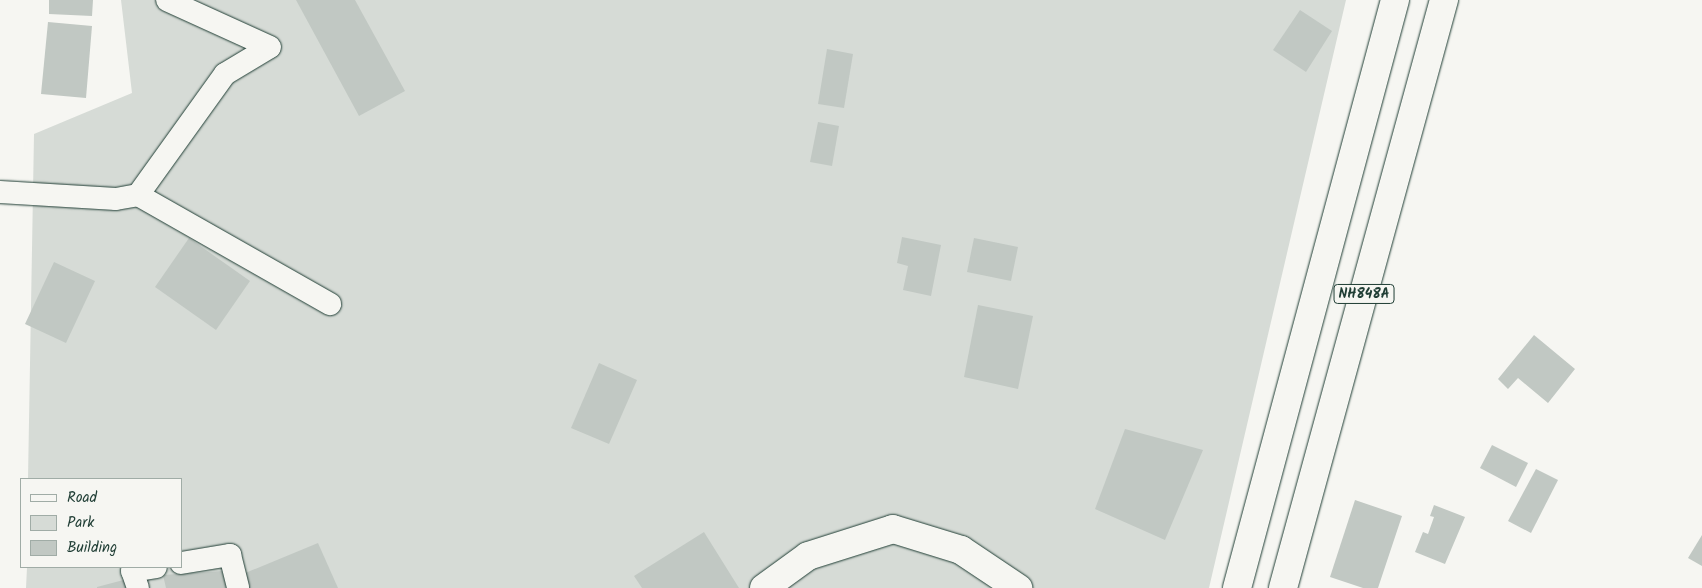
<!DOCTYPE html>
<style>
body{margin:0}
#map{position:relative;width:1702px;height:588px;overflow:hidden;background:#f6f6f2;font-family:Kalam,sans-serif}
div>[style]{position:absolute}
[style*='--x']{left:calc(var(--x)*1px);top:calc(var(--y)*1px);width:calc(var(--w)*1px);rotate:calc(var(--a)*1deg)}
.green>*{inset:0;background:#d6dbd6}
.building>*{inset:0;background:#c1c8c3}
.roads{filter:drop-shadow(0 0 1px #1f3d34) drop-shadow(0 0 1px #1f3d34)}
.street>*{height:22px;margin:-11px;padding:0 11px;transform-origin:11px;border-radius:11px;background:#f6f6f2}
.secondary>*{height:28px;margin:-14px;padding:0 14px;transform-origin:14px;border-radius:14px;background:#f6f6f2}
.highway>*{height:28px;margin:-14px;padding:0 14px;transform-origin:14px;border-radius:14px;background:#f6f6f2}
span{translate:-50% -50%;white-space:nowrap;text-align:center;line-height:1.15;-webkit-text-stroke:5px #f6f6f2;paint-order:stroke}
.shield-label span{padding:1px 4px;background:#f6f6f2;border:1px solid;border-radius:4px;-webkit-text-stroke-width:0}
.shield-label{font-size:14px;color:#1f3d34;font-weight:700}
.legend{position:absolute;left:20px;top:478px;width:162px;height:90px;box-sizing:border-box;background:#f6f6f2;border:1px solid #a0aca6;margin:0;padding:6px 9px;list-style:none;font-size:15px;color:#1f3d34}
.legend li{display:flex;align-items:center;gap:10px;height:25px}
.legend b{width:25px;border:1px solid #a0aca6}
</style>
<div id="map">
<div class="green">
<i style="clip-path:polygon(121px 0,1346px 0,1209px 588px,26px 588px,27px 567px,181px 567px,181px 479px,28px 479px,34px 134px,132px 93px)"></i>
</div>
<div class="building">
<i style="clip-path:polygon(49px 0,93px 0,92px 16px,49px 14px)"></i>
<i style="clip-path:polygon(296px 0,355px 0,405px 91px,359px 116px)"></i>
<i style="clip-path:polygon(1300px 10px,1332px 31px,1306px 72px,1273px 50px)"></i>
<i style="clip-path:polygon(48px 22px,92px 26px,86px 98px,41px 94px)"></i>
<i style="clip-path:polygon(827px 49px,853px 54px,844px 108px,818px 104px)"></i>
<i style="clip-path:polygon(818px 122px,839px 126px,832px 166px,810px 162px)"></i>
<i style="clip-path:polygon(902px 237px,941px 245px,931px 296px,903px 290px,908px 266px,897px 263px)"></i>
<i style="clip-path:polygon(189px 238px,250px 281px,216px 330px,155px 287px)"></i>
<i style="clip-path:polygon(974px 238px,1018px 247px,1011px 281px,967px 272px)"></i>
<i style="clip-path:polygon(54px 262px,95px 281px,66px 343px,25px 324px)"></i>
<i style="clip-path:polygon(978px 305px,1033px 316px,1018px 389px,964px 377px)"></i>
<i style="clip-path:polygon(1534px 335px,1575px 369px,1548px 403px,1518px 378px,1508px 389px,1498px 379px)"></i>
<i style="clip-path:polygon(599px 363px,637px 380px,609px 444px,571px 428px)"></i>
<i style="clip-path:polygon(1125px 429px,1203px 450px,1165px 540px,1095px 509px)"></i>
<i style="clip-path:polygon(1492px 445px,1528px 463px,1516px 487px,1480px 468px)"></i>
<i style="clip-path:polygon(1536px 469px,1558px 480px,1531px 533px,1508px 521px)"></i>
<i style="clip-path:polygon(1355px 500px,1402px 516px,1378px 588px,1363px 588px,1330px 577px)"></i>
<i style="clip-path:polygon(1434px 505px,1465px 517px,1445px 564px,1415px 552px,1423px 532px,1428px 534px,1434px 517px,1430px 516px)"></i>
<i style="clip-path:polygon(704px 532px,739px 588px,642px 588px,634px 576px)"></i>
<i style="clip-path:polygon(1702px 535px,1702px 566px,1688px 558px)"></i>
<i style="clip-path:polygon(318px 543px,338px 588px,243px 588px,238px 576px)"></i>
<i style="clip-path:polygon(223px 571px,227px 588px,166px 588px,163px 575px)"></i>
<i style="clip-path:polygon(131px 578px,133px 588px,97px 588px,97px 587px)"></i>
</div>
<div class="roads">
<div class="street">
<i style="--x:0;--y:192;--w:116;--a:3.5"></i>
<i style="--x:116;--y:199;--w:22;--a:-10"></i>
<i style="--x:138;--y:195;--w:221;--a:29.6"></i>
<i style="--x:138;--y:195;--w:149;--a:-54.3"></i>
<i style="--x:225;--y:74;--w:52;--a:-31"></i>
<i style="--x:270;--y:47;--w:113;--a:-155.5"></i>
<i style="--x:181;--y:563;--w:50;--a:-9.3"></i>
<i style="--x:230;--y:555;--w:34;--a:76"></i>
<i style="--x:138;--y:588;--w:18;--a:-109"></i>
<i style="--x:132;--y:571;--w:24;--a:-9"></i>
</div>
<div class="secondary">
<i style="--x:764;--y:588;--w:54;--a:-36"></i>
<i style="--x:808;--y:556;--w:89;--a:-17.6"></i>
<i style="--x:893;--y:529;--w:71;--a:17.2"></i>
<i style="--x:961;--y:550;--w:69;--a:33.7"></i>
</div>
<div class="highway">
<i style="--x:1237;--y:588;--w:609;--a:-74.96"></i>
<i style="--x:1283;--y:588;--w:610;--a:-74.69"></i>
</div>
</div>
<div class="shield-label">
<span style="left:1364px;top:294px">NH848A</span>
</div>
<ul class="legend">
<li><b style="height:6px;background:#f6f6f2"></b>Road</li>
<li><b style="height:14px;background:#d6dbd6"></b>Park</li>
<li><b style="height:14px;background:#c1c8c3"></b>Building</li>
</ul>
</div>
